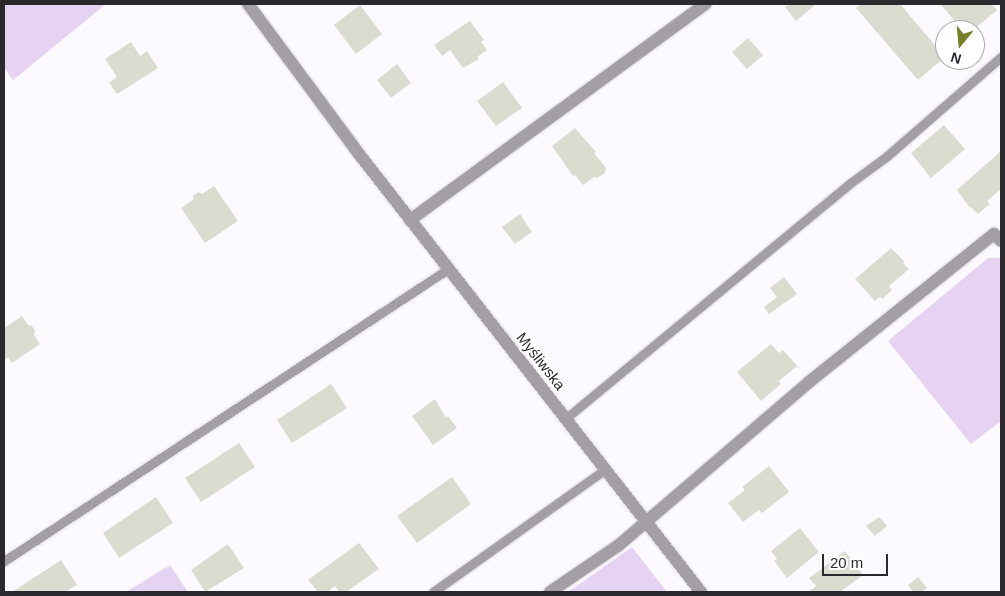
<!DOCTYPE html>
<meta charset="utf-8">
<style>
body{margin:0}
#map{position:relative;width:1005px;height:596px;overflow:hidden;background:#fdfaff;font-family:Helvetica,sans-serif}
div>[style]{position:absolute}
[style*='--x']{left:calc(var(--x)*1px);top:calc(var(--y)*1px);width:calc(var(--w)*1px);rotate:calc(var(--a)*1deg)}
.green>*{inset:0;background:#e6d3f2}
.building>*{inset:0;background:#d9dcce}
.roads{filter:drop-shadow(0 0 1px #d7d4d9) drop-shadow(0 0 1px #d7d4d9)}
.service>*{height:9px;margin:-4.5px;padding:0 4.5px;transform-origin:4.5px;border-radius:4.5px;background:#a39fa5}
.minor>*{height:12px;margin:-6px;padding:0 6px;transform-origin:6px;border-radius:6px;background:#a39fa5}
.tertiary>*{height:12px;margin:-6px;padding:0 6px;transform-origin:6px;border-radius:6px;background:#a39fa5}
span{translate:-50% -50%;white-space:nowrap;text-align:center;line-height:1.15;-webkit-text-stroke:4px #fff;paint-order:stroke}
.street-label{font-size:15px;color:#2c292e}
.frame{position:absolute;inset:0;border:5px solid #2c292e;pointer-events:none}
.north{position:absolute;left:935px;top:20px;width:50px;height:50px;box-sizing:border-box;background:#fff;border:1px solid #aba9ab;border-radius:50%;rotate:197deg;font-size:14px;font-weight:700;line-height:20px;text-align:center;color:#2c292e}
.north::after{content:'';display:block;margin:auto;width:18px;height:22px;background:#757e29;clip-path:polygon(50% 0,100% 100%,50% 72%,0 100%)}
.scale{position:absolute;left:822px;top:554px;width:66px;height:22px;box-sizing:border-box;border:2px solid #2c292e;border-top:0;padding-left:6px;font-size:15px;line-height:18px;white-space:nowrap;color:#2c292e;-webkit-text-stroke:4px #fff;paint-order:stroke}
</style>
<div id="map">
<div class="green">
<i style="clip-path:polygon(4px 4px,106px 4px,13px 80px,4px 68px)"></i>
<i style="clip-path:polygon(988px 258px,1001px 258px,1001px 421px,971px 444px,888px 341px)"></i>
<i style="clip-path:polygon(632px 547px,667px 592px,568px 592px)"></i>
<i style="clip-path:polygon(170px 565px,188px 592px,126px 592px)"></i>
</div>
<div class="building">
<i style="clip-path:polygon(789px 4px,816px 4px,796px 21px,785px 7px)"></i>
<i style="clip-path:polygon(861px 4px,900px 4px,945px 57px,918px 80px,856px 8px)"></i>
<i style="clip-path:polygon(940px 4px,992px 4px,997px 10px,973px 30px,963px 30px)"></i>
<i style="clip-path:polygon(360px 5px,382px 34px,356px 54px,334px 25px)"></i>
<i style="clip-path:polygon(470px 21px,484px 40px,481px 42px,487px 50px,477px 57px,479px 59px,463px 68px,450px 50px,442px 56px,434px 45px)"></i>
<i style="clip-path:polygon(748px 38px,763px 55px,747px 69px,732px 52px)"></i>
<i style="clip-path:polygon(131px 42px,140px 56px,147px 51px,158px 68px,117px 94px,109px 83px,117px 77px,105px 59px)"></i>
<i style="clip-path:polygon(397px 64px,411px 83px,391px 98px,377px 80px)"></i>
<i style="clip-path:polygon(503px 82px,522px 108px,496px 126px,477px 101px)"></i>
<i style="clip-path:polygon(944px 125px,965px 149px,931px 178px,911px 153px)"></i>
<i style="clip-path:polygon(575px 128px,596px 152px,594px 153px,606px 168px,605px 173px,597px 178px,594px 177px,583px 185px,575px 175px,573px 176px,552px 146px)"></i>
<i style="clip-path:polygon(1001px 151px,1001px 189px,987px 201px,990px 204px,978px 214px,971px 207px,970px 208px,957px 190px)"></i>
<i style="clip-path:polygon(214px 186px,238px 221px,205px 243px,181px 208px,193px 200px,193px 196px,198px 192px,202px 194px)"></i>
<i style="clip-path:polygon(520px 214px,532px 232px,515px 244px,502px 227px)"></i>
<i style="clip-path:polygon(891px 248px,905px 262px,903px 263px,909px 269px,889px 286px,892px 290px,882px 299px,880px 297px,875px 301px,855px 279px)"></i>
<i style="clip-path:polygon(784px 277px,797px 294px,769px 314px,764px 307px,777px 297px,770px 288px)"></i>
<i style="clip-path:polygon(22px 316px,28px 325px,32px 326px,35px 331px,34px 335px,40px 344px,12px 363px,8px 357px,4px 360px,4px 328px)"></i>
<i style="clip-path:polygon(771px 344px,779px 353px,783px 350px,799px 368px,796px 367px,779px 381px,781px 384px,761px 401px,737px 372px)"></i>
<i style="clip-path:polygon(331px 384px,347px 408px,292px 443px,277px 420px)"></i>
<i style="clip-path:polygon(435px 399px,446px 418px,448px 416px,457px 428px,433px 445px,412px 416px)"></i>
<i style="clip-path:polygon(239px 443px,255px 467px,201px 502px,185px 478px)"></i>
<i style="clip-path:polygon(769px 466px,789px 492px,762px 513px,759px 510px,743px 522px,728px 503px,745px 490px,742px 487px)"></i>
<i style="clip-path:polygon(452px 477px,471px 504px,417px 543px,397px 516px)"></i>
<i style="clip-path:polygon(156px 497px,173px 523px,119px 558px,103px 533px)"></i>
<i style="clip-path:polygon(879px 517px,887px 526px,875px 536px,866px 526px)"></i>
<i style="clip-path:polygon(800px 528px,819px 552px,787px 578px,774px 561px,777px 559px,771px 551px)"></i>
<i style="clip-path:polygon(359px 543px,379px 569px,346px 592px,339px 592px,335px 586px,327px 592px,318px 592px,308px 580px)"></i>
<i style="clip-path:polygon(228px 544px,244px 568px,205px 592px,191px 570px)"></i>
<i style="clip-path:polygon(845px 551px,863px 575px,840px 592px,808px 592px,816px 586px,809px 578px)"></i>
<i style="clip-path:polygon(61px 560px,77px 585px,65px 592px,12px 592px)"></i>
<i style="clip-path:polygon(918px 577px,927px 588px,921px 592px,913px 592px,908px 585px)"></i>
</div>
<div class="roads">
<div class="service">
<i style="--x:565;--y:419;--w:369;--a:-39.6"></i>
<i style="--x:849;--y:184;--w:47;--a:-36.4"></i>
<i style="--x:887;--y:156;--w:151;--a:-41"></i>
<i style="--x:4;--y:561;--w:531;--a:-33.33"></i>
<i style="--x:433;--y:592;--w:210;--a:-35.5"></i>
</div>
<div class="minor">
<i style="--x:410;--y:220;--w:366;--a:-36.2"></i>
<i style="--x:550;--y:592;--w:83;--a:-34.3"></i>
<i style="--x:619;--y:545;--w:250;--a:-40.6"></i>
<i style="--x:809;--y:382;--w:237;--a:-38.7"></i>
<i style="--x:994;--y:234;--w:10;--a:45"></i>
</div>
<div class="tertiary">
<i style="--x:248;--y:4;--w:187;--a:53.5"></i>
<i style="--x:359;--y:154;--w:556;--a:52.02"></i>
</div>
</div>
<div class="street-label">
<span style="left:541px;top:361px;rotate:52deg">Myśliwska</span>
</div>
<div class="frame"></div>
<div class="north">N</div>
<div class="scale">20 m</div>
</div>
